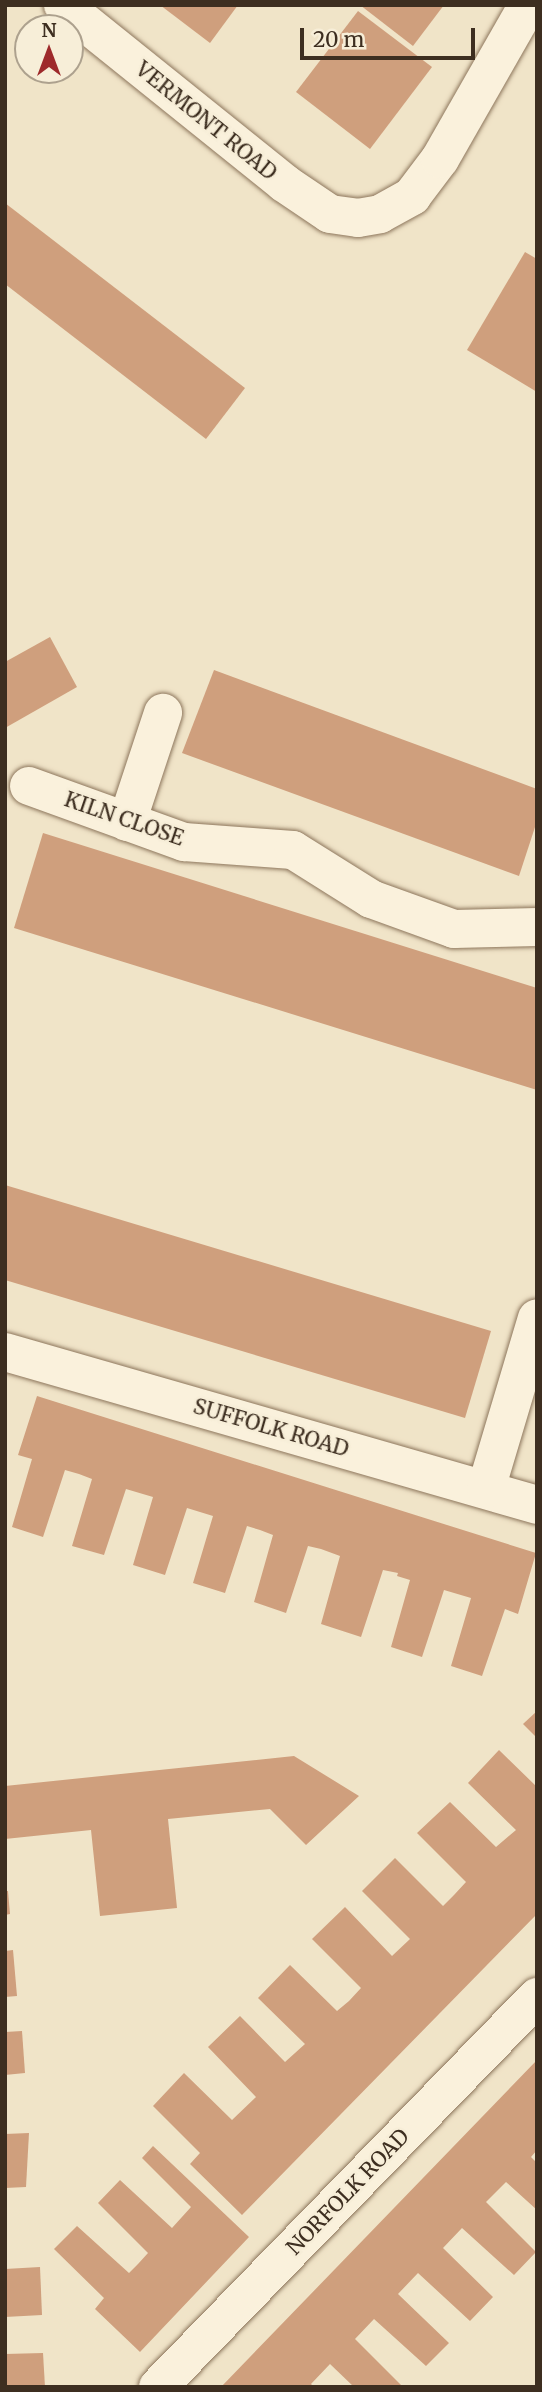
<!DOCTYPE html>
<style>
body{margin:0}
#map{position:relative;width:542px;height:2392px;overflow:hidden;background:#f0e4c8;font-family:Merriweather,serif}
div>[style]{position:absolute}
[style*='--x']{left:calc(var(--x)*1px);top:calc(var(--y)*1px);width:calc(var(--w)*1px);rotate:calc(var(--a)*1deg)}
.building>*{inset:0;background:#cf9f7d}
.roads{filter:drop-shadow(0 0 2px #8d765c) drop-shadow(0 0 2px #8d765c)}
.minor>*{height:38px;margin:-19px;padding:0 19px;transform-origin:19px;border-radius:19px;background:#faf1dc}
span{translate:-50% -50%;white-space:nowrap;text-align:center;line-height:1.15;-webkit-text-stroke:5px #f7eed8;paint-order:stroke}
.street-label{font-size:21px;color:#3d2e20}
.frame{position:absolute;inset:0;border:7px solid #3d2e20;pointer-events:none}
.north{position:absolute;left:14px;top:14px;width:70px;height:70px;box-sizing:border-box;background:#f7eed8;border:2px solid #ada18e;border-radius:50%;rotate:0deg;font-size:19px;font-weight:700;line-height:28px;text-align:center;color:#3d2e20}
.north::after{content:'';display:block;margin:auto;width:24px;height:32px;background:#9e2a2b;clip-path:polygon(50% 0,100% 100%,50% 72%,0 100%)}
.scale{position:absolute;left:300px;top:28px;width:175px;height:32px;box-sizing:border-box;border:4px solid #3d2e20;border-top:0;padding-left:9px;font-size:21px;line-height:24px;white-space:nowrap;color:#3d2e20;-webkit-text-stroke:5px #f7eed8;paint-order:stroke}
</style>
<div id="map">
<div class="building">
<i style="clip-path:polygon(160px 5px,238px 5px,210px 43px)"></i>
<i style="clip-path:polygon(360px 5px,444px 5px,413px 46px)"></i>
<i style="clip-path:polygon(358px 11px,432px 67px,370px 149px,296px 92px)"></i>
<i style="clip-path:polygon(5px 203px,245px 388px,206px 439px,5px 284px)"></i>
<i style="clip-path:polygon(525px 252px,537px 259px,537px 392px,467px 350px)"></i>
<i style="clip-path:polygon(50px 637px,77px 687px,5px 728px,5px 662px)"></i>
<i style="clip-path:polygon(214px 670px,537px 789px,537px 821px,519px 876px,182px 753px)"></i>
<i style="clip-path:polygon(43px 833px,537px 988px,537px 1090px,14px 928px)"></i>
<i style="clip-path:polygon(5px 1185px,491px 1331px,465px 1418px,5px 1280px)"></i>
<i style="clip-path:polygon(37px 1396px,536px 1553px,518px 1614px,505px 1609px,482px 1676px,451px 1666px,471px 1598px,444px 1590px,422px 1657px,391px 1647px,410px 1580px,397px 1576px,398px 1573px,383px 1570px,361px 1637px,321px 1624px,340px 1556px,321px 1549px,308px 1546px,286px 1613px,254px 1602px,273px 1535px,260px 1530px,247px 1526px,225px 1593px,193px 1583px,213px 1516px,187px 1508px,165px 1575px,133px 1565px,153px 1497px,126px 1489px,104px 1555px,72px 1546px,92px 1479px,79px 1474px,65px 1470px,43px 1537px,12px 1527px,32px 1459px,18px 1455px)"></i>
<i style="clip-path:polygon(537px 1711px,537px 1738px,523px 1724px)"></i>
<i style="clip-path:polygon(499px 1750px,537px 1787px,537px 1914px,242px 2215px,190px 2164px,200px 2153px,153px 2106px,184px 2073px,232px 2120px,256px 2097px,208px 2047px,240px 2016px,285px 2062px,305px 2044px,258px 1998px,290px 1965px,337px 2011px,349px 2001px,361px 1988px,312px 1939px,345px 1907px,392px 1956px,410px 1939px,362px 1891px,395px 1858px,443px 1906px,454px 1895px,466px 1882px,417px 1833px,450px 1802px,496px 1847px,516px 1830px,468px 1783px)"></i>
<i style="clip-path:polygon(294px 1756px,359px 1796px,306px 1845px,270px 1809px,168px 1819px,177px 1908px,100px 1916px,91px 1830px,5px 1839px,5px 1786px)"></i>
<i style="clip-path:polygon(5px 1891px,8px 1891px,10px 1914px,5px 1915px)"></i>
<i style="clip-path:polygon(13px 1950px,17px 1996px,5px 1997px,5px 1951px)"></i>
<i style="clip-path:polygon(22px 2031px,25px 2073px,5px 2075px,5px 2032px)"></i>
<i style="clip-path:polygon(537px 2060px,537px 2150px,531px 2157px,537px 2163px,537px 2210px,506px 2182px,486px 2202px,536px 2252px,514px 2275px,462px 2228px,443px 2248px,493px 2297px,470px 2321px,418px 2273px,398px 2294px,449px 2343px,426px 2366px,374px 2319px,355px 2339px,403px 2387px,354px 2387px,330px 2364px,311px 2384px,314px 2387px,221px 2387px)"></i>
<i style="clip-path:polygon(29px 2133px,26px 2187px,5px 2188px,5px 2134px)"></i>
<i style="clip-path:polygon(153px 2146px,249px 2237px,140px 2352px,95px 2309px,104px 2298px,54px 2249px,77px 2226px,129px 2273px,138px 2264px,148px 2253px,98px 2203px,120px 2180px,172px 2228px,191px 2207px,142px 2158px)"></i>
<i style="clip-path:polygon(40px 2267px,42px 2315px,5px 2317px,5px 2269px)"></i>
<i style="clip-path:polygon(43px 2353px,45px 2387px,5px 2387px,5px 2354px)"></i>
</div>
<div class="roads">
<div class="minor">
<i style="--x:63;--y:5;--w:284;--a:38.8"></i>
<i style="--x:284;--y:183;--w:55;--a:34"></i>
<i style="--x:330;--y:214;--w:28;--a:8"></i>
<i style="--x:358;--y:218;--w:22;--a:-10"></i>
<i style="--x:380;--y:214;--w:37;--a:-29"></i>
<i style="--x:412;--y:196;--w:46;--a:-52.9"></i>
<i style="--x:440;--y:159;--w:177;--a:-60.3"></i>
<i style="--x:29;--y:786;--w:165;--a:19.9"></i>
<i style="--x:184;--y:842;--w:109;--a:4.2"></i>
<i style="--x:293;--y:850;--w:92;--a:32.1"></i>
<i style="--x:371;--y:899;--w:88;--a:19.9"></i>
<i style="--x:454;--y:929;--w:83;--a:-1.4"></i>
<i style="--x:127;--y:822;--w:115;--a:-71.7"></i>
<i style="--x:5;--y:1352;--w:554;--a:16.04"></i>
<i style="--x:486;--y:1489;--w:178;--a:-73.4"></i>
<i style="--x:158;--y:2387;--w:544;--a:-45.82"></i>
</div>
</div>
<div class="street-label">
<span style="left:206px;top:121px;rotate:39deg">VERMONT ROAD</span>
<span style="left:124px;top:819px;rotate:19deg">KILN CLOSE</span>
<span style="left:271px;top:1428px;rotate:16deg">SUFFOLK ROAD</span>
<span style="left:348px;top:2192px;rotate:-46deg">NORFOLK ROAD</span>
</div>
<div class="frame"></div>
<div class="north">N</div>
<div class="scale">20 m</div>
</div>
